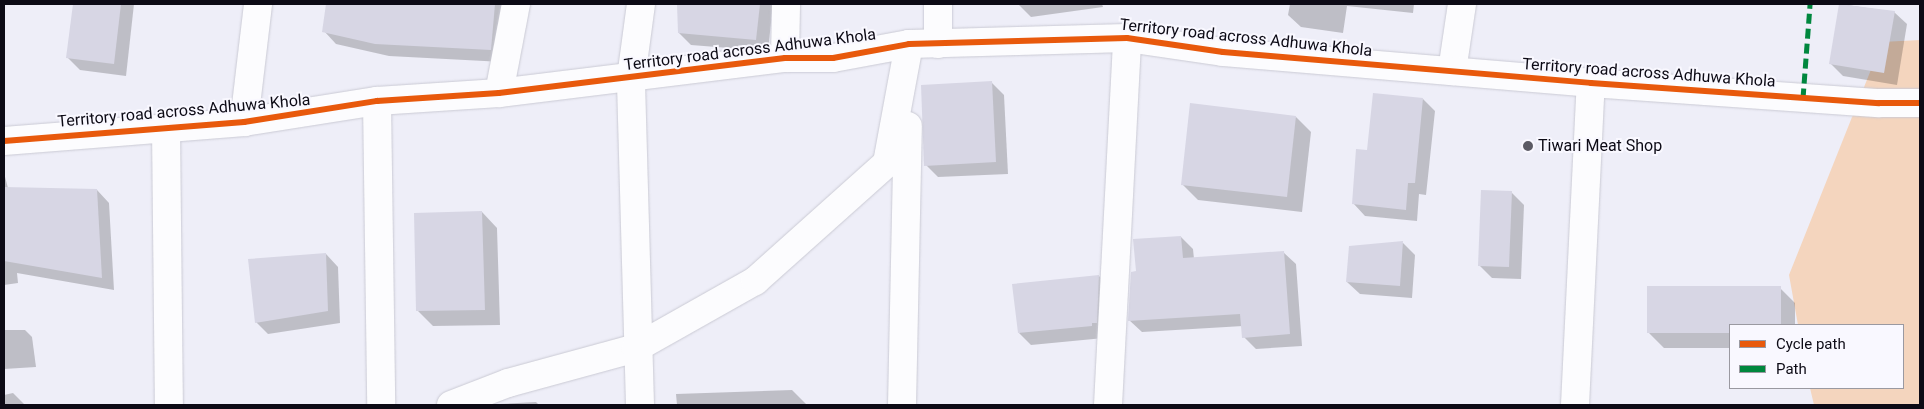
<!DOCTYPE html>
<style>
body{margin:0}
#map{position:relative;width:1924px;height:409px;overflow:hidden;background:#eeeef8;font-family:Roboto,sans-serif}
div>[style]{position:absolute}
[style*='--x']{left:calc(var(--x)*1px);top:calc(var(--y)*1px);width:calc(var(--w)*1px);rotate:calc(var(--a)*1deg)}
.green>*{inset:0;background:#f4d5be}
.shadow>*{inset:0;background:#0003}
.building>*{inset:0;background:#d7d6e4}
.roads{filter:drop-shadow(0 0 1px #cacad4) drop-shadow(0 0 1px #cacad4)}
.minor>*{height:28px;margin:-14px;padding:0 14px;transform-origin:14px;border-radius:14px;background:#fcfcfe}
.tertiary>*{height:28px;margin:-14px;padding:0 14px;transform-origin:14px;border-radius:14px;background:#fcfcfe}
.quiet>*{height:5px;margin-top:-2.5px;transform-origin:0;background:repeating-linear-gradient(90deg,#00873e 0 10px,transparent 0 15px)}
.cycleway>*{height:6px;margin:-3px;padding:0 3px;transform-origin:3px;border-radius:3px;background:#e8590c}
.dots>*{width:14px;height:14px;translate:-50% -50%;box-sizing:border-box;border:2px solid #f9f8ff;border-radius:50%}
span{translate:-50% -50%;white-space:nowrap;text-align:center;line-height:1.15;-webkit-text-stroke:4px #f9f8ff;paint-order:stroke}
.street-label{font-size:16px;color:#0c0a15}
.poi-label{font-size:16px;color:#0c0a15}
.left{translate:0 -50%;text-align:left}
.frame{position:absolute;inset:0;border:5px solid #0c0a15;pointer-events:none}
.legend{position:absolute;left:1729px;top:324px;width:175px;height:65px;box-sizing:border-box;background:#f9f8ff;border:1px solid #9a99a1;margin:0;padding:6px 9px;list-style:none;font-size:15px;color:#0c0a15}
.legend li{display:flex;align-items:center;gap:10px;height:25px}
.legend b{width:25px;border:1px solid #9a99a1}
</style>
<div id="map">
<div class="green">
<i style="clip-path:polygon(1920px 40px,1920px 405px,1814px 405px,1810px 388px,1903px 388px,1903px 325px,1798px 325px,1789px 275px,1882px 42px)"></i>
</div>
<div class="shadow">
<i style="clip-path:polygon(74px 4px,134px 4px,126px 76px,80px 70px,67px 57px)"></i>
<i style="clip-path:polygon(328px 4px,510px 4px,503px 62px,389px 56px,336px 44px,324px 31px)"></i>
<i style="clip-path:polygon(678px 4px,773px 4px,768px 51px,691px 45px,679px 33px)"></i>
<i style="clip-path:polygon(1018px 4px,1102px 4px,1103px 7px,1031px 17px)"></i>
<i style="clip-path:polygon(1290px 4px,1414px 4px,1413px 13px,1347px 6px,1343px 33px,1301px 27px,1288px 15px)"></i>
<i style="clip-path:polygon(1840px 4px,1894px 12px,1907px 24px,1897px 85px,1843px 76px,1830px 63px)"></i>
<i style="clip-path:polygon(992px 83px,1004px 95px,1008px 174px,938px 177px,926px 165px)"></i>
<i style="clip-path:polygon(1423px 99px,1435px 111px,1426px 195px,1419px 194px,1417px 221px,1365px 216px,1353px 203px,1368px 152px)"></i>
<i style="clip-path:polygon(1296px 117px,1311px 132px,1302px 212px,1198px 200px,1183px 185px)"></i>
<i style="clip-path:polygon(4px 173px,8px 188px,97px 190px,109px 203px,114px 290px,17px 273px,18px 283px,4px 285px)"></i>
<i style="clip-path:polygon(1511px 192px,1524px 205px,1521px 279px,1492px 278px,1479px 265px)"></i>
<i style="clip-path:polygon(482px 212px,497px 228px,500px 325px,433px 326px,418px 311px)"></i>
<i style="clip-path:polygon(1181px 237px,1193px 249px,1194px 259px,1283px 252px,1296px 264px,1302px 346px,1256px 349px,1244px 337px,1243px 326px,1142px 332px,1129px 320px,1137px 273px)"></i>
<i style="clip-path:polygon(1403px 243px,1415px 255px,1412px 298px,1360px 294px,1347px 282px,1350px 247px)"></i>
<i style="clip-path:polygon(326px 254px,338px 267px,340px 323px,268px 334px,256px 322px)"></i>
<i style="clip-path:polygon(1099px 276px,1111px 289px,1104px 338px,1031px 345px,1019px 333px)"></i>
<i style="clip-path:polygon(1780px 288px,1795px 303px,1795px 325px,1730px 325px,1730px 348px,1664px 348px,1649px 333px)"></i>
<i style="clip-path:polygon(4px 330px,25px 330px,32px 337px,36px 367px,4px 369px)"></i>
<i style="clip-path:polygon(792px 390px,807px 405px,677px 405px,676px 394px)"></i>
<i style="clip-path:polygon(13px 393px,25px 405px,4px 405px,4px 395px)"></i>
<i style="clip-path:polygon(536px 402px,539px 405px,497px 405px,499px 404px)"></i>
</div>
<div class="building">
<i style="clip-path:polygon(73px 4px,121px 4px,114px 64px,66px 58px)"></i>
<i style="clip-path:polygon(326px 4px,495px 4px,491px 50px,375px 44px,322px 32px)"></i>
<i style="clip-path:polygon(677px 4px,760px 4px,756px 40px,678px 33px)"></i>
<i style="clip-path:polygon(1839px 4px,1895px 11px,1884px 73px,1829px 64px)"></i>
<i style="clip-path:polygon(992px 81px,996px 162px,924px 166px,921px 85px)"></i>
<i style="clip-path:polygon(1373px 93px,1423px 98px,1415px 183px,1408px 183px,1406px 210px,1352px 204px,1356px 149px,1367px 150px)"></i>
<i style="clip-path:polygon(1190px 103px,1296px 116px,1287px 197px,1181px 185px)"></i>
<i style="clip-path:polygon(4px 187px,97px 189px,102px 278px,4px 261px)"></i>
<i style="clip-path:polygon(1481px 190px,1512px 191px,1509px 267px,1478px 266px)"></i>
<i style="clip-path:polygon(482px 211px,485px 310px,416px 311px,414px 213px)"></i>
<i style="clip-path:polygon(1181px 236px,1183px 258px,1284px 251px,1290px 334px,1242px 338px,1240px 314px,1128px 321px,1131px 272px,1136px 271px,1133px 239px)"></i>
<i style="clip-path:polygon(1403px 241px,1400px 286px,1346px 282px,1349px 246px)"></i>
<i style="clip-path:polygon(326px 253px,328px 311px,255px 323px,248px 259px)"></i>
<i style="clip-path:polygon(1099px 275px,1097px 323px,1092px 323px,1092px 326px,1018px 333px,1012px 284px)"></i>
<i style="clip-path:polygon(1647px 286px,1781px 286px,1781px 325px,1730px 325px,1730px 333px,1647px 333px)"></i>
</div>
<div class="roads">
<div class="minor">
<i style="--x:938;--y:44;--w:40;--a:-90"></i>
<i style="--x:785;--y:58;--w:54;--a:-88.9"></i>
<i style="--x:1452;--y:71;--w:68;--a:-81.5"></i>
<i style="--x:499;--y:93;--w:91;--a:-79.2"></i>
<i style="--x:377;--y:101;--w:304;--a:89.2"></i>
<i style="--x:244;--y:122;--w:119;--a:-83.2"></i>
<i style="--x:166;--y:128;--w:277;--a:89.4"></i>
<i style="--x:451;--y:405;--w:61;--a:-21.1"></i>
<i style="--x:508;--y:383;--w:133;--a:-15.3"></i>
<i style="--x:636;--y:348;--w:137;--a:-29.4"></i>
<i style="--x:755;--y:281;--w:177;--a:-41.8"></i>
<i style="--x:887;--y:163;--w:121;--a:-79.5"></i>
<i style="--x:640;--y:405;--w:327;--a:-91.6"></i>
<i style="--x:631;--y:78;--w:75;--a:-82.3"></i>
<i style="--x:902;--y:405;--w:279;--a:-88.8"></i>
<i style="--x:1108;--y:405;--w:367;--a:-87"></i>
<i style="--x:1575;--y:405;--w:322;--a:-87.2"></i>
</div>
<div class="tertiary">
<i style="--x:4;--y:141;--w:241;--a:-4.5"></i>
<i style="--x:244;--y:122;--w:135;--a:-9"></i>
<i style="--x:377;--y:101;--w:122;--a:-3.8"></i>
<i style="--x:499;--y:93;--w:288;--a:-7"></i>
<i style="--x:785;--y:58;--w:48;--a:0"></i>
<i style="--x:833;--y:58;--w:77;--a:-10.4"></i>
<i style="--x:909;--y:44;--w:218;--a:-1.6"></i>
<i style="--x:1127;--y:38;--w:97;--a:8.3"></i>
<i style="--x:1223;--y:52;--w:369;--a:4.8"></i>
<i style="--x:1591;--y:83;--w:289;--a:4"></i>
<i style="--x:1879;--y:103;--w:41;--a:0"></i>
</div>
</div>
<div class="quiet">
<i style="--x:1803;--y:98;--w:94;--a:-85.7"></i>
</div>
<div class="cycleway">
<i style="--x:4;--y:141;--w:241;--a:-4.5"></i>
<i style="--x:244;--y:122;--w:135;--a:-9"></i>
<i style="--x:377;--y:101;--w:122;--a:-3.8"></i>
<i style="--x:499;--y:93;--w:288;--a:-7"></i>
<i style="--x:785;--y:58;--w:48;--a:0"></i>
<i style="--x:833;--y:58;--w:77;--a:-10.4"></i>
<i style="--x:909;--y:44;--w:218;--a:-1.6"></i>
<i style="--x:1127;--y:38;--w:97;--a:8.3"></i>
<i style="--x:1223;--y:52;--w:369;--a:4.8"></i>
<i style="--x:1591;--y:83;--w:289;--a:4"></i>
<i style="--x:1879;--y:103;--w:41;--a:0"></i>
</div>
<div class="dots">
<i style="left:1528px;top:146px;background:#5b5a64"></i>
</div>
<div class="street-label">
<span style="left:1246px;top:38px;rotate:6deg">Territory road across Adhuwa Khola</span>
<span style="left:750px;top:50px;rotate:-7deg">Territory road across Adhuwa Khola</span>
<span style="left:1649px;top:73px;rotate:4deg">Territory road across Adhuwa Khola</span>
<span style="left:184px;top:111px;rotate:-5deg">Territory road across Adhuwa Khola</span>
</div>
<div class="poi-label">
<span class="left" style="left:1538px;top:146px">Tiwari Meat Shop</span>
</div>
<div class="frame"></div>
<ul class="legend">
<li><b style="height:6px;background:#e8590c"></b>Cycle path</li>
<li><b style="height:6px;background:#00873e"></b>Path</li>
</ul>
</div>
